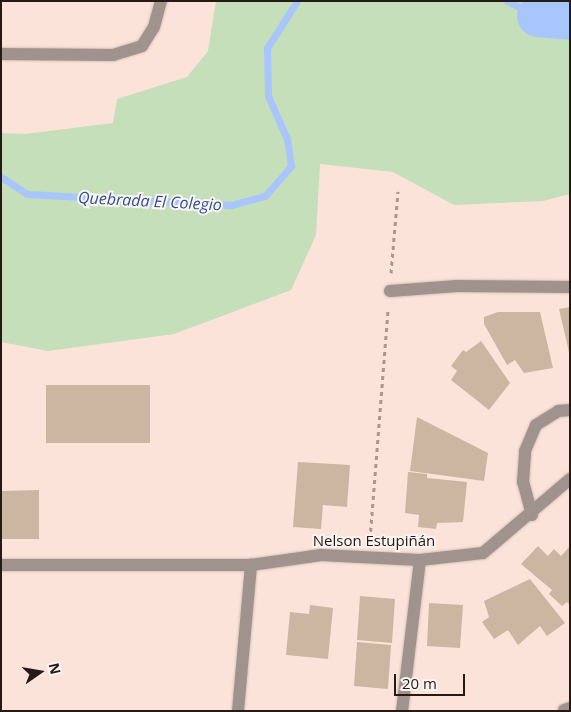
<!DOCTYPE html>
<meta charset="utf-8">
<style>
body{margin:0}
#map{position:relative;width:571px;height:712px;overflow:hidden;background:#fbe3d9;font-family:"Open Sans",sans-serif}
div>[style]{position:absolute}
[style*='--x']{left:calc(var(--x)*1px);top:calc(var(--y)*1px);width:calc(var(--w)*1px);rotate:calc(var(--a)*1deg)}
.green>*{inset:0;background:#c4dfb9}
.stream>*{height:7px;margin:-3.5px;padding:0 3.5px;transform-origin:3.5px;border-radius:3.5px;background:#a8c6fc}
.river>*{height:42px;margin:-21px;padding:0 21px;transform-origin:21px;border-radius:21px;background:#a8c6fc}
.building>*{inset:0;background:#cbb6a2}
.path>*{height:3px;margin-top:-1.5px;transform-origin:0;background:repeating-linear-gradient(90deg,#aa978f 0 4px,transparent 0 8px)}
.roads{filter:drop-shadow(0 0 1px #d4bfb6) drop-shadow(0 0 1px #d4bfb6)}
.minor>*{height:12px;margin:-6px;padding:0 6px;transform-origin:6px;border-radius:6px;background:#a0938e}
span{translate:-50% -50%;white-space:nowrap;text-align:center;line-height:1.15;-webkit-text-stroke:4px #fbf4f2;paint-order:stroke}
.street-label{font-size:15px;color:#251a16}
.water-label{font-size:16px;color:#2e5191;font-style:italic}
.frame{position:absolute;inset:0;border:2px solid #251a16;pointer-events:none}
.north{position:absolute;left:15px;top:647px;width:50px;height:50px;-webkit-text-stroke:4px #fbf4f2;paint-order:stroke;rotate:77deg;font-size:14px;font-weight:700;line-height:20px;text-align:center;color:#251a16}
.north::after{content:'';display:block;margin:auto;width:18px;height:22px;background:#251a16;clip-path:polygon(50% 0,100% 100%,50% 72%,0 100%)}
.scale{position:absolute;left:394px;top:674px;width:71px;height:22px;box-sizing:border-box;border:2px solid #251a16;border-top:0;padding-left:6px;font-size:15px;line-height:18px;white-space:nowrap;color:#251a16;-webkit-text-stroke:4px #fbf4f2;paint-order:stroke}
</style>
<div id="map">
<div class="green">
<i style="clip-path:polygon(216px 1px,570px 1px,570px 194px,543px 201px,454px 205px,393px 172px,320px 164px,316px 235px,291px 290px,174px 334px,48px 351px,1px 342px,1px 133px,25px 134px,113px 123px,117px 99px,187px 77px,208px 51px)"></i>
</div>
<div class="stream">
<i style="--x:507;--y:1;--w:34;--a:26"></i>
<i style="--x:1;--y:177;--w:31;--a:33"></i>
<i style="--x:27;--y:194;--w:204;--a:3.1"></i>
<i style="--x:231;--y:205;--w:35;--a:-15"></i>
<i style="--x:265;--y:196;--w:40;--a:-49"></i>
<i style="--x:291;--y:166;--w:27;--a:-98"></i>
<i style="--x:287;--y:139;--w:47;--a:-113.8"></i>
<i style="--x:268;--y:96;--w:48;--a:-91.2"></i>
<i style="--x:267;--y:48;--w:56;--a:-57.4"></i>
</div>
<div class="river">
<i style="--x:538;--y:16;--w:32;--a:5"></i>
</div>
<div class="building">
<i style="clip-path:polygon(570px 307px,570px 352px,569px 352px,559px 309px)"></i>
<i style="clip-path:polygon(498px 312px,540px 312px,553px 368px,524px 373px,515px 360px,507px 365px,484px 324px,484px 317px)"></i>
<i style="clip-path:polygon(481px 341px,510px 383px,489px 410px,451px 380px,457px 371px,451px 366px,463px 350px,466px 352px)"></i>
<i style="clip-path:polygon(46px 385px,150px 385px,150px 443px,46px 443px)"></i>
<i style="clip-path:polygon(417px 417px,488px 453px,484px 481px,410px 471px)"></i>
<i style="clip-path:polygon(298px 462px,350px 465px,347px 507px,323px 505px,321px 529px,293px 527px)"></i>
<i style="clip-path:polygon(408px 472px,427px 474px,427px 478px,467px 482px,463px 522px,437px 523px,436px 529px,418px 527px,419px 515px,405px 513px)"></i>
<i style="clip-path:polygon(39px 490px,39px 539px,1px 539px,1px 491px)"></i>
<i style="clip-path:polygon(538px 546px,548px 556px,554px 549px,561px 556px,570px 546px,570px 605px,567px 602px,562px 606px,549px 594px,552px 590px,521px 564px)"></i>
<i style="clip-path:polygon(530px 579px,565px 623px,547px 636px,540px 626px,518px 645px,508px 630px,494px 639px,482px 622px,489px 617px,484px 601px)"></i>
<i style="clip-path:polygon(360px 596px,395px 599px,392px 643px,357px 640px)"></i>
<i style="clip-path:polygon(429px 603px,463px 605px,460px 648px,427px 646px)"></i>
<i style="clip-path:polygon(310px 605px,333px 608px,328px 659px,286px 655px,290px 612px,309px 614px)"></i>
<i style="clip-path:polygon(357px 642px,391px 645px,388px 689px,354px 686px)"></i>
</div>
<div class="path">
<i style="--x:391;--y:273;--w:82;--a:-85.1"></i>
<i style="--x:370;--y:539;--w:231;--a:-85.5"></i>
</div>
<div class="roads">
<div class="minor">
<i style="--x:1;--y:54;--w:112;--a:0.5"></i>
<i style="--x:113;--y:55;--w:30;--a:-17"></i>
<i style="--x:142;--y:46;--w:22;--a:-58"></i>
<i style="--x:154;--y:27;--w:27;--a:-75"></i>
<i style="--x:390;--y:291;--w:67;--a:-4.3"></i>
<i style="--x:457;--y:286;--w:113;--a:0.5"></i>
<i style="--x:532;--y:515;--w:34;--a:-105"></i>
<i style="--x:523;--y:482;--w:31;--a:-86"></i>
<i style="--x:525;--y:451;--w:28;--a:-67"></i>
<i style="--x:536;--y:425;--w:26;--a:-32"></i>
<i style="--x:558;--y:411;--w:12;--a:-5"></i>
<i style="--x:1;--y:565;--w:250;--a:0"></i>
<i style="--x:251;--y:565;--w:71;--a:-8.1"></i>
<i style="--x:321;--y:555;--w:99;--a:2.9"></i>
<i style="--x:420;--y:560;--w:63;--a:-6.3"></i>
<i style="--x:483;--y:553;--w:114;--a:-40.4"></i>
<i style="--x:564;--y:710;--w:6;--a:-18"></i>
<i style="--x:238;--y:711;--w:147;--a:-84.9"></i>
<i style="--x:402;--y:711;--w:152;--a:-83.2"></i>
</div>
</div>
<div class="street-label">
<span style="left:374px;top:541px">Nelson Estupiñán</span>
</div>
<div class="water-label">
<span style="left:150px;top:201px;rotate:3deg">Quebrada El Colegio</span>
</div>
<div class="frame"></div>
<div class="north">N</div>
<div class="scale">20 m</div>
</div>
